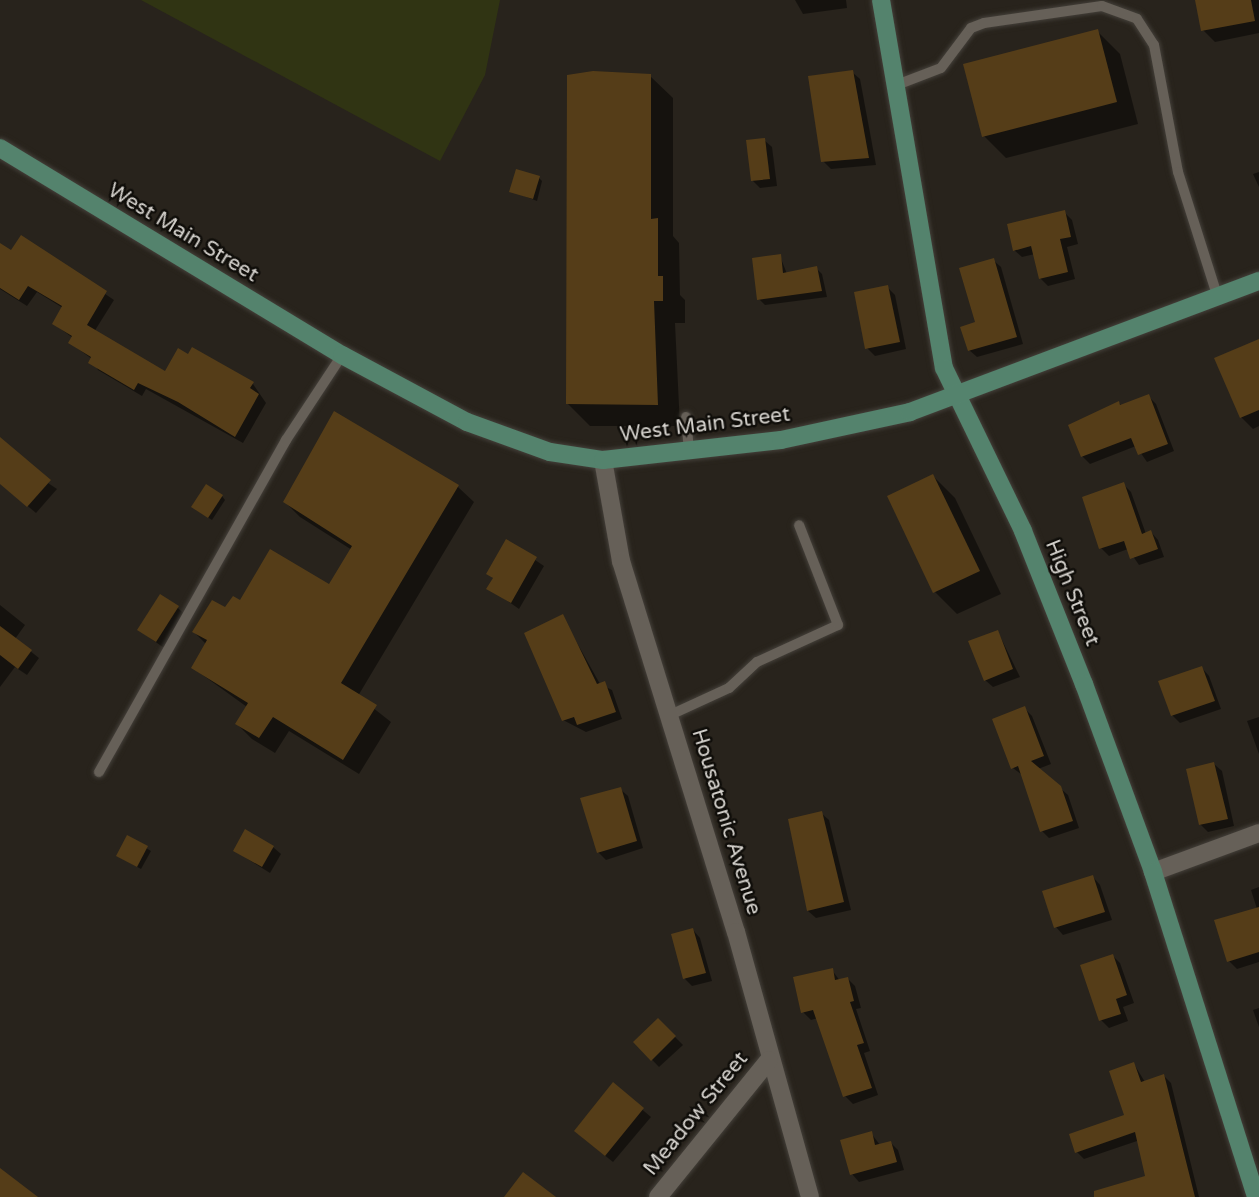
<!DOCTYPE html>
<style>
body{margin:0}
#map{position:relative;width:1259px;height:1197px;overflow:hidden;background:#28231c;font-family:"Varela Round",sans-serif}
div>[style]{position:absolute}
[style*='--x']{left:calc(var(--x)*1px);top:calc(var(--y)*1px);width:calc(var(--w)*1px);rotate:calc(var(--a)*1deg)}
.green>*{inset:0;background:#303413}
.shadow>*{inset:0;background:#0007}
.building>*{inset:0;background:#553d18}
.roads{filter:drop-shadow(0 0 2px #44403a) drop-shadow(0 0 2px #44403a)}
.lane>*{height:10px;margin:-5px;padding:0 5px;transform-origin:5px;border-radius:5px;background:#666058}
.street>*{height:18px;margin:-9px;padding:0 9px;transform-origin:9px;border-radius:9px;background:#666058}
.secondary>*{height:18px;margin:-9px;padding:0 9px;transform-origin:9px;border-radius:9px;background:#54836d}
span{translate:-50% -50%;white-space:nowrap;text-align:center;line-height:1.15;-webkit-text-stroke:5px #0f0d09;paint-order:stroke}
.street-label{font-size:21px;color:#d6d3ce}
</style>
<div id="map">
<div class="green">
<i style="clip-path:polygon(141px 0,500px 0,485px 75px,440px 161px)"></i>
</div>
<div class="shadow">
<i style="clip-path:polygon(795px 0,846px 0,847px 8px,803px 14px)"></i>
<i style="clip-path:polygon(1197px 0,1259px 0,1259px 33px,1215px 42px,1203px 30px)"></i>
<i style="clip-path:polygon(1097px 31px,1120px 54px,1138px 124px,1006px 158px,984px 136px)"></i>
<i style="clip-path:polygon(852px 72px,860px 79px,876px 165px,831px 169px,823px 161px)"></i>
<i style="clip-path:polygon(650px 76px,673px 98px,673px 236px,679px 243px,680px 295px,685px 300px,685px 323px,675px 323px,680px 426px,590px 426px,568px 404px)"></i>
<i style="clip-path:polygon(764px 140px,772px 147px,777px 186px,760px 188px,753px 181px)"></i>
<i style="clip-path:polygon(1259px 172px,1259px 187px,1253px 174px)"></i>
<i style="clip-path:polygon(539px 178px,542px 181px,537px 201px,511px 191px)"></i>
<i style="clip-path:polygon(1064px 212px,1072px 220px,1078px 244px,1067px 247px,1075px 279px,1048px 286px,1040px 278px,1035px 254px,1022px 257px,1014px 250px)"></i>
<i style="clip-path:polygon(21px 237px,114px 300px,94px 332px,166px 373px,253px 384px,266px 403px,243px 443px,146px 389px,142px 396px,98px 370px,92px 359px,70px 343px,73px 338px,54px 324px,63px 308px,37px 292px,27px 306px,0 289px,0 257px,12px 252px)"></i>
<i style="clip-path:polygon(780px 256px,787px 274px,816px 268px,822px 274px,827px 297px,765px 305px,759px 299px)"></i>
<i style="clip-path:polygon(993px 260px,1001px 267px,1023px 344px,977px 357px,969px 350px)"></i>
<i style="clip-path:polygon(887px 287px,895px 295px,906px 349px,875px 356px,867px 348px)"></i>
<i style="clip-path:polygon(1259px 341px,1259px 426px,1253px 429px,1241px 417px)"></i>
<i style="clip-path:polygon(1148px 396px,1156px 404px,1174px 451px,1147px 462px,1136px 446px,1090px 464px,1082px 456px,1119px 403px,1122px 406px)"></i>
<i style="clip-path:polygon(335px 413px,458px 487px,474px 502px,358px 696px,391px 722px,359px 774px,289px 731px,275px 753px,252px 739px,237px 724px,247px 707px,193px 668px,206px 644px,194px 632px,240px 602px,330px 587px,352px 550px,300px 517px,285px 502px)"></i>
<i style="clip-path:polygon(0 451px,57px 489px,36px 513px,0 483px)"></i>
<i style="clip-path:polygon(933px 476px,955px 498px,1001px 594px,957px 614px,935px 592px)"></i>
<i style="clip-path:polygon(1123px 484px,1131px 492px,1146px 534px,1151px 532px,1158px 540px,1164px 557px,1139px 565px,1128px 549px,1109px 556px,1101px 548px)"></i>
<i style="clip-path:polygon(222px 496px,225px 500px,212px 520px,196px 510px)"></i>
<i style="clip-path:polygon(507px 541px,544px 566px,519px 609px,489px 588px,494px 579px,489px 574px)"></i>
<i style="clip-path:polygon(0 605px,25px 625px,15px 639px,39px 658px,27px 675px,15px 667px,0 687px)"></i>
<i style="clip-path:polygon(177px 607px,185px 615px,164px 648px,139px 630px)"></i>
<i style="clip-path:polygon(562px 616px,600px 684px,612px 690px,622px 719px,586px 732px,563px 720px)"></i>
<i style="clip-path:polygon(998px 632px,1020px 677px,993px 687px,985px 680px)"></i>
<i style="clip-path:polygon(1202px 668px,1209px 676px,1221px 709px,1180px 723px,1172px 715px)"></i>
<i style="clip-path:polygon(1024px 708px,1032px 716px,1051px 764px,1038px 769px,1068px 795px,1079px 828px,1049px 838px,1042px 831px,1022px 775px,1013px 768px)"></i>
<i style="clip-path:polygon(1259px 717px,1259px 754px,1247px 721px)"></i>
<i style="clip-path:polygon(1214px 764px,1222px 771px,1234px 826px,1208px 832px,1200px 824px)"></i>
<i style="clip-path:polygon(620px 789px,628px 796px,643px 848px,606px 860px,598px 852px)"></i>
<i style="clip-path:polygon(821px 813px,829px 820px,851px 910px,816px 918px,808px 911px)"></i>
<i style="clip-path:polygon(128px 837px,151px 851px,141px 869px,121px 858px)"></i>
<i style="clip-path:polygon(273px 847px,281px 854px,270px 873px,235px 851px)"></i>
<i style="clip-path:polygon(1093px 877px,1100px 885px,1112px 920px,1063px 935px,1056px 927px)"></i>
<i style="clip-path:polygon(1259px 887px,1259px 962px,1237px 969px,1229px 961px,1257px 909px,1251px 890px)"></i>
<i style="clip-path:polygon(693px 930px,700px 938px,712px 981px,692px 986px,685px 979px)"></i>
<i style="clip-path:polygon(1113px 956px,1120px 963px,1134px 1003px,1123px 1007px,1128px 1021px,1109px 1028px,1101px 1020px)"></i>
<i style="clip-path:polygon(832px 970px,840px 981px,848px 979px,855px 986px,861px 1008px,856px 1009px,870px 1051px,864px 1053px,878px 1095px,853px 1104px,845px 1096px,818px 1018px,811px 1020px,803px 1012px)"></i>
<i style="clip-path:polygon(1259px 1008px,1259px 1027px,1253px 1010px)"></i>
<i style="clip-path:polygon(658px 1020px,683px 1045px,659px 1067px,635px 1042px)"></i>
<i style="clip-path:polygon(1134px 1064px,1145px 1082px,1164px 1076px,1171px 1083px,1199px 1197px,1157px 1197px,1140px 1140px,1084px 1159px,1077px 1152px,1127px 1116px)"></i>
<i style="clip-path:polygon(613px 1085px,651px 1117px,613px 1162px,583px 1138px)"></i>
<i style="clip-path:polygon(871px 1133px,880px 1145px,891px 1143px,898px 1150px,904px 1170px,859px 1182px,852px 1174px)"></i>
</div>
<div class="building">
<i style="clip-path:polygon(1195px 0,1251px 0,1255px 21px,1201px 31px)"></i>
<i style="clip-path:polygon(1098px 29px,1117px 102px,982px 137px,963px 64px)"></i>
<i style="clip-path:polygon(853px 70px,869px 158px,821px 162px,808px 76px)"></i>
<i style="clip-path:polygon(593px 71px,651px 74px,651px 219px,658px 218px,658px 276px,663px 276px,663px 301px,654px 301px,658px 405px,566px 404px,567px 75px)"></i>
<i style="clip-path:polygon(765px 138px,770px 179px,751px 181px,746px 140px)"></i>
<i style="clip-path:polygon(516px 169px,540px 176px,533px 199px,509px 192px)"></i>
<i style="clip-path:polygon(1065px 210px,1071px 237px,1060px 239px,1068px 272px,1039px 279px,1031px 246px,1013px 251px,1007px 224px)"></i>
<i style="clip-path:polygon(21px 235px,107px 291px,87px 325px,165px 371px,178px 348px,188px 354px,192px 347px,254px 382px,250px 388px,259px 394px,235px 437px,178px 402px,138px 383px,134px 390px,88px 363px,91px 357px,68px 343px,72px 336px,52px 324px,62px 306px,28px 286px,19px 300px,0 288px,0 243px,11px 250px)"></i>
<i style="clip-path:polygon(781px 254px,783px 273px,817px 266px,822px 291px,757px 300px,752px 258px)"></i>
<i style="clip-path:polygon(994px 258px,1017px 337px,968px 351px,960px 327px,975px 322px,959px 268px)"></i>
<i style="clip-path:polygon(888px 285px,900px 342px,865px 349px,854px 292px)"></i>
<i style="clip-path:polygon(1259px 339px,1259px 410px,1240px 418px,1214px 358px)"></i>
<i style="clip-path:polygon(1149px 394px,1168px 444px,1138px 455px,1131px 438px,1081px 457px,1068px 425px,1119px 401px,1120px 405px)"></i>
<i style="clip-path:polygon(334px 411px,459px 485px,341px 683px,377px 705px,343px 760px,273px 717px,259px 738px,235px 724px,248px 703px,191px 668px,207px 640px,192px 632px,212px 600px,225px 607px,233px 596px,240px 600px,270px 549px,329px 584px,352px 546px,283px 502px)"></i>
<i style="clip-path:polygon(0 437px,51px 480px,27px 507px,0 484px)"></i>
<i style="clip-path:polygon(933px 474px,980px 571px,933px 593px,887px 496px)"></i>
<i style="clip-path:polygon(1124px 482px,1142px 534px,1151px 530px,1158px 549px,1130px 559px,1124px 541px,1099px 549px,1082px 497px)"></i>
<i style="clip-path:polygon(206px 484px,223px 495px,208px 518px,191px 507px)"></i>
<i style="clip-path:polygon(506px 539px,537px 557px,511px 603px,486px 589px,493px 578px,486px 574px)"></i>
<i style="clip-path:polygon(160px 594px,179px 606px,156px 642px,137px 630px)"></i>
<i style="clip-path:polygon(563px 614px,597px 684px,605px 681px,616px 712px,577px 725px,574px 717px,562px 721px,524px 633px)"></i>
<i style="clip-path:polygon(0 626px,32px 650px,18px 669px,0 655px)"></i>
<i style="clip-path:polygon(998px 630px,1013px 669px,984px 681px,968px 641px)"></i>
<i style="clip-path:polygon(1202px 666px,1215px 701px,1171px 716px,1158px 681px)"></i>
<i style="clip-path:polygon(1025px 706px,1044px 756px,1031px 761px,1061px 786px,1073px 821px,1040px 832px,1018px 766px,1011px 769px,992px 719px)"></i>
<i style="clip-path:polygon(1214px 762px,1228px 819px,1199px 825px,1186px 769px)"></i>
<i style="clip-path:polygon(621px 787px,637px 841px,597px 853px,580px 798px)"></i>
<i style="clip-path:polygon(822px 811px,844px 902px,807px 911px,788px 819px)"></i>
<i style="clip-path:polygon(245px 829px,274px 846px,262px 867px,233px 851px)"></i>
<i style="clip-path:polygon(127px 835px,148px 846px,137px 867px,116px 856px)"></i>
<i style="clip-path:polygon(1093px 875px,1105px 912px,1054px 928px,1042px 891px)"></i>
<i style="clip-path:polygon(1259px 907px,1259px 952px,1227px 962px,1214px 920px)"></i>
<i style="clip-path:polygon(693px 928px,706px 973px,683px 979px,671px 934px)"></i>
<i style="clip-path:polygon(1113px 954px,1127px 995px,1116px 999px,1121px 1014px,1099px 1021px,1080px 965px)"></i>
<i style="clip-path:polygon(833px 968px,835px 980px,848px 977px,854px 1001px,850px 1002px,864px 1043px,857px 1045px,872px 1088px,843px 1097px,813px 1010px,801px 1013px,793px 977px)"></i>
<i style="clip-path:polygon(658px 1018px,676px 1036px,651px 1061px,633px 1042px)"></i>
<i style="clip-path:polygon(1134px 1062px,1141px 1082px,1164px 1074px,1195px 1197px,1094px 1197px,1094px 1191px,1145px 1176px,1135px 1132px,1075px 1153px,1069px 1134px,1124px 1115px,1109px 1071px)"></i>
<i style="clip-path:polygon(613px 1082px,644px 1108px,605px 1156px,574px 1131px)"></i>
<i style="clip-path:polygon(872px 1131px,875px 1145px,891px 1141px,897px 1162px,850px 1175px,840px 1140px)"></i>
<i style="clip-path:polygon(0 1168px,38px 1197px,0 1197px)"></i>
<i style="clip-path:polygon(523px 1172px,556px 1197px,504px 1197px)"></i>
</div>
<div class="roads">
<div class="lane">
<i style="--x:894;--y:86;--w:50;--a:-21"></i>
<i style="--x:941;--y:68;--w:50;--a:-53.1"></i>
<i style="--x:971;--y:28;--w:14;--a:-21"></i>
<i style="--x:984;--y:23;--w:119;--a:-8.2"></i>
<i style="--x:1102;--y:6;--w:37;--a:20"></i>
<i style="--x:1137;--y:19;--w:31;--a:57"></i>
<i style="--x:1154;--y:45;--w:129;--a:79.3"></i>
<i style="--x:1178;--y:172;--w:132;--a:72.4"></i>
<i style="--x:686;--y:417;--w:36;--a:85"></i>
<i style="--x:668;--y:716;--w:67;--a:-24.7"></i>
<i style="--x:729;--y:688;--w:38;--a:-43"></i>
<i style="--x:757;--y:662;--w:89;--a:-24.6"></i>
<i style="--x:838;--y:625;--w:107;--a:-111.3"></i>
<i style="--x:99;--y:772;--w:381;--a:-60.6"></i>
<i style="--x:286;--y:440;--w:102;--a:-56.6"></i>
</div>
<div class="street">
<i style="--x:603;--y:460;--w:103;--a:79.9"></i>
<i style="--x:621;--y:561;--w:388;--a:72.8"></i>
<i style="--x:736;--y:932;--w:275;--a:74.4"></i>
<i style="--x:1153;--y:872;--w:113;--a:-20.2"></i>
<i style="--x:658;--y:1197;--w:176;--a:-51"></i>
</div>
<div class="secondary">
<i style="--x:881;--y:0;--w:373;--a:80.3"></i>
<i style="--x:944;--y:368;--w:181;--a:64.1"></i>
<i style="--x:1023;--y:531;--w:165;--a:68.3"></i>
<i style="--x:1084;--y:684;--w:200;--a:69.8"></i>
<i style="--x:1153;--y:872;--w:341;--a:72.4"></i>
<i style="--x:0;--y:148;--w:400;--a:31.2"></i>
<i style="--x:342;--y:355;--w:142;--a:28.2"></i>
<i style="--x:467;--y:422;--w:88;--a:19.9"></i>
<i style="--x:550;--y:452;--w:54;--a:8.6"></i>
<i style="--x:603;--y:460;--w:179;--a:-6.4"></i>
<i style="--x:781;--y:440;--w:132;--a:-12.2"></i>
<i style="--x:910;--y:412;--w:373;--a:-20.6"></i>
</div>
</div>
<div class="street-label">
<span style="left:183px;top:233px;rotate:31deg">West Main Street</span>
<span style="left:705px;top:425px;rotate:-7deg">West Main Street</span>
<span style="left:1072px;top:593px;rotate:68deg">High Street</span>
<span style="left:726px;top:822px;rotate:73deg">Housatonic Avenue</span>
<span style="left:696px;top:1114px;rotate:-51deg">Meadow Street</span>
</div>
</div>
